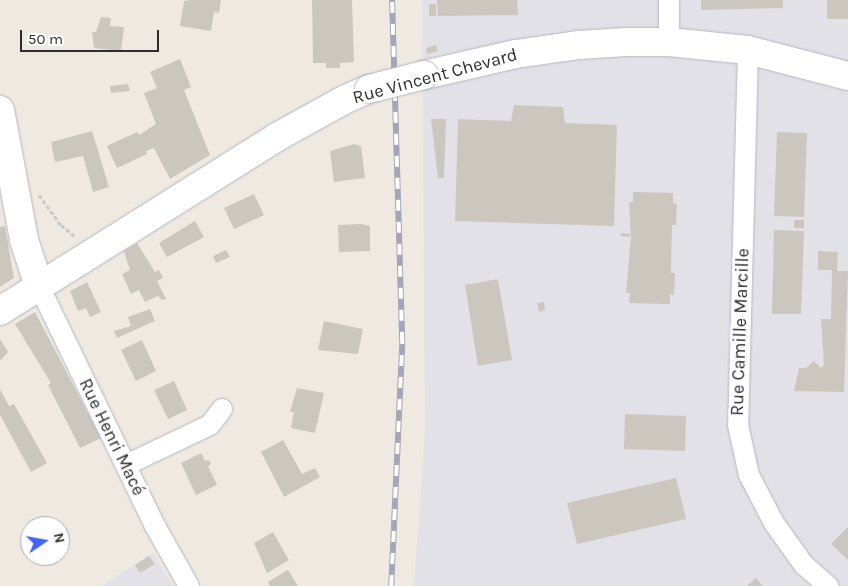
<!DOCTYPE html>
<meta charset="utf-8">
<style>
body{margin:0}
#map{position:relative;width:848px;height:586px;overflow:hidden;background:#efe9e1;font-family:Karla,sans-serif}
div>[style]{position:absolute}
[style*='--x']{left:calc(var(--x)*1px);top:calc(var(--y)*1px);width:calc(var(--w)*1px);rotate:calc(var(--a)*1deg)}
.industrial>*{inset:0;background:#e3e1e8}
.building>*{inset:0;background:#cbc7bf}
.path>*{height:3px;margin-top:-1.5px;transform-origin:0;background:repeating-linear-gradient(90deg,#c9c9c9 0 4px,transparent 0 6.5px)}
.roads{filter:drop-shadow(0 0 1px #b4b7c1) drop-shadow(0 0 1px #b4b7c1)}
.street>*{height:20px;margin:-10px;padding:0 10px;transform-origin:10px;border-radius:10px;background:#fff}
.secondary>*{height:28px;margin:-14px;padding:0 14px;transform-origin:14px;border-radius:14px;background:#fff}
.rail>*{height:5.5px;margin-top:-2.75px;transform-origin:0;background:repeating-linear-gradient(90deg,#fff 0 11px,#a3a6b8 0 22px);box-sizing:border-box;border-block:1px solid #a3a6b8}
.bridges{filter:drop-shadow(0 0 1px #b4b7c1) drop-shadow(0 0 1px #b4b7c1)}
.secondary-bridge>*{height:28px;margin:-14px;padding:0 14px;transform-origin:14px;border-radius:14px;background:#fff}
span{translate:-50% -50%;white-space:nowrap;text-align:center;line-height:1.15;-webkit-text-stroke:5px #fff;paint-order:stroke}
.street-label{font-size:18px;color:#2e2e2e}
.north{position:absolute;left:20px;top:516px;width:50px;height:50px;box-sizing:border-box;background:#fff;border:1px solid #ababab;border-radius:50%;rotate:78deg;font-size:14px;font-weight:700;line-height:20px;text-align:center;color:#2e2e2e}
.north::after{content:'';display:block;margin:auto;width:18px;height:22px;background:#4264fb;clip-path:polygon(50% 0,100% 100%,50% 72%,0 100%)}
.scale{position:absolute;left:20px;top:30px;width:139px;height:22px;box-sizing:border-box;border:2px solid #2e2e2e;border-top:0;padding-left:6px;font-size:15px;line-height:18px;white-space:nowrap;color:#2e2e2e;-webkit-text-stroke:4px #fff;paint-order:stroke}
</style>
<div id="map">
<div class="industrial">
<i style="clip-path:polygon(422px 0,848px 0,848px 586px,414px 586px,425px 430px)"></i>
<i style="clip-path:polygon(153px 553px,173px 586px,101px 586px)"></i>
</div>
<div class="building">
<i style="clip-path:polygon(190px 0,221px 0,219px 13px,214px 12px,211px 31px,180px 26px,184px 1px)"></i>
<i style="clip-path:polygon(312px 0,352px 0,354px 62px,340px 63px,340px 68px,326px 68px,326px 63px,313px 63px)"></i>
<i style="clip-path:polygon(437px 0,517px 0,518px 15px,438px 16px)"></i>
<i style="clip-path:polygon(701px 0,783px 0,783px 8px,701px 10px)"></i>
<i style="clip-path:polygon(827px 0,848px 0,848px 19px,827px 19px)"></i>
<i style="clip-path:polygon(429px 4px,436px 4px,436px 16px,429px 16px)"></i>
<i style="clip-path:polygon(101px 17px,111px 18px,110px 26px,124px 27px,121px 51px,94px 48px,92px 32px,96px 32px)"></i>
<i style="clip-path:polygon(436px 45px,438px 51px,427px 54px,426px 48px)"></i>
<i style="clip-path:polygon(180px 59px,191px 87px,184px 90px,210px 155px,170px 179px,154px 148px,146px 151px,147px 154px,117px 168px,107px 146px,137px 132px,139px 135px,156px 124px,144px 93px,157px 88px,150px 72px)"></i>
<i style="clip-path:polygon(128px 84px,130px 91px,111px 93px,110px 86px)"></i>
<i style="clip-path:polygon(514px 105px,563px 107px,565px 123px,617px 125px,614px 226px,455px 221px,458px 119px,511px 121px)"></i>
<i style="clip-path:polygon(431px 119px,446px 119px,444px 178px,438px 178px)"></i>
<i style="clip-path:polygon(92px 131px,109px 187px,93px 192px,83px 156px,55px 162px,51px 142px)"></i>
<i style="clip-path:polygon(777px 132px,807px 133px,804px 217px,774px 216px)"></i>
<i style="clip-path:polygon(354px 144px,361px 146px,365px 178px,334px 182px,330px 151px)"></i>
<i style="clip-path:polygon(633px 192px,673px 193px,673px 203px,677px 204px,676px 225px,672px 225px,671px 273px,675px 273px,674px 295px,670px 294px,670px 304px,629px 303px,630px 293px,626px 293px,631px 237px,629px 202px,633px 202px)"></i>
<i style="clip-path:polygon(254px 194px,264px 215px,234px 229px,224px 208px)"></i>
<i style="clip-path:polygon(794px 220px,804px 220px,804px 228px,794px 228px)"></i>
<i style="clip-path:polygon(195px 221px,204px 237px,167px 257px,159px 243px)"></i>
<i style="clip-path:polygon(361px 224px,370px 226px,370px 251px,339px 252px,338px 225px)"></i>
<i style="clip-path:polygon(5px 226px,14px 278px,0 287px,0 227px)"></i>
<i style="clip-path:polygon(774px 230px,804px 231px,801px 314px,772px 314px)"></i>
<i style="clip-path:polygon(621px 233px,630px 234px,630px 237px,621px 236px)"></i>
<i style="clip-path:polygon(137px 243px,155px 272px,159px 270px,163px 278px,157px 281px,166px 299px,162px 300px,158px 296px,145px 302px,139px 290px,131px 294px,122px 274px,130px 270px,124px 251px)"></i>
<i style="clip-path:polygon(226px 250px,230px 257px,216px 263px,213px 256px)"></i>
<i style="clip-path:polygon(818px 251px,838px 252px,837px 271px,848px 271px,844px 392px,794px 391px,799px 368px,806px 368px,814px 361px,821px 368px,824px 365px,821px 319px,831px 319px,832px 270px,818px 270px)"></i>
<i style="clip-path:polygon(498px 279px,512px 360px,478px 366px,465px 285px)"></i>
<i style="clip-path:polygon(87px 282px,101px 312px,90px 317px,86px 308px,78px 311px,70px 291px)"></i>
<i style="clip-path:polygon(544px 302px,545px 310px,539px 312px,537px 303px)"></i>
<i style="clip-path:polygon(150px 309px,155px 321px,117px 338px,114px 331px,131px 326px,128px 317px)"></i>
<i style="clip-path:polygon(35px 312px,101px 438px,80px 448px,48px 385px,51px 383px,15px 324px)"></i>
<i style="clip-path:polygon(324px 321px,363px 329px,358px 354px,318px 350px)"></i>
<i style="clip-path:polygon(0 339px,8px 352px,0 361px)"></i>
<i style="clip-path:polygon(142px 340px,156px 371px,136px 381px,121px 350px)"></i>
<i style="clip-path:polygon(174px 381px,187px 410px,168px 419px,154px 390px)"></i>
<i style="clip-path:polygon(297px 388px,324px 393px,315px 433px,291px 428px,294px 412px,290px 412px)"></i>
<i style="clip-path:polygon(0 389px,9px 406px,14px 404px,47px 463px,31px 472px,0 415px)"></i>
<i style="clip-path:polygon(625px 414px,686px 416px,685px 451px,624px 449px)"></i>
<i style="clip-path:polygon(283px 440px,302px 474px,315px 468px,320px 477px,284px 497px,261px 452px)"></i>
<i style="clip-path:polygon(201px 453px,205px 461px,209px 460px,211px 464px,208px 466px,217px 485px,196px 495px,181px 463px)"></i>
<i style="clip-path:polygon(676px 478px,686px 519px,577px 544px,567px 503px)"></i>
<i style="clip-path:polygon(848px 527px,848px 560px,831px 544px)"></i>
<i style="clip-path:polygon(273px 532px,289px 560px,267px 573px,254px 543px)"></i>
<i style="clip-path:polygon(149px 556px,155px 564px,140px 573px,135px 565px)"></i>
<i style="clip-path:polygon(288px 570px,298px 586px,270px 586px,268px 582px)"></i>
<i style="clip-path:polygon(756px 578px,763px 586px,747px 586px)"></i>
</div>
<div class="path">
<i style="--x:39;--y:195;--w:37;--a:54"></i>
<i style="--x:61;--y:225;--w:19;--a:39"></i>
</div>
<div class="roads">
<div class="street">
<i style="--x:669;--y:0;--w:42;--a:90"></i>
<i style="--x:748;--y:50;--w:375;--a:91.5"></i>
<i style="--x:738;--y:425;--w:51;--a:77.6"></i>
<i style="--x:749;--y:475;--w:54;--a:62.5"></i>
<i style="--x:774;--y:523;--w:52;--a:54.5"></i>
<i style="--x:804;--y:565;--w:32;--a:41"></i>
<i style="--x:39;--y:286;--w:264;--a:64.2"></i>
<i style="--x:154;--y:524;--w:71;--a:60.6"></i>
<i style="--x:126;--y:465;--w:93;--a:-25.5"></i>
<i style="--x:210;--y:425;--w:20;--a:-53"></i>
</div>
<div class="secondary">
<i style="--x:424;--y:75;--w:94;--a:-12.9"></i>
<i style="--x:516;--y:54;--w:64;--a:-8.1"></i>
<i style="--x:579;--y:45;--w:47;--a:-3.7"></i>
<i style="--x:626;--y:42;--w:43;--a:0"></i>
<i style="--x:669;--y:42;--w:79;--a:5.8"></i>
<i style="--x:748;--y:50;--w:103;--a:14.6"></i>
<i style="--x:0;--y:110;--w:132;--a:79.5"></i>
<i style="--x:24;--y:240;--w:48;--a:71.9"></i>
<i style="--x:0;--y:311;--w:327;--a:-32.1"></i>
<i style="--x:277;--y:137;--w:77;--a:-28.9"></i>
<i style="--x:344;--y:100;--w:27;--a:-24"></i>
</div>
</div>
<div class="rail">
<i style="--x:391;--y:586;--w:243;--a:-87.4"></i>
<i style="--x:402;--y:343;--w:343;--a:-91.7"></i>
</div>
<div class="bridges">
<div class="secondary-bridge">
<i style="--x:369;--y:89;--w:57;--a:-14.3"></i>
</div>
</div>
<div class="street-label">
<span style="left:435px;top:76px;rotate:-15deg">Rue Vincent Chevard</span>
<span style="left:740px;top:332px;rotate:-88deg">Rue Camille Marcille</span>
<span style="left:112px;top:437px;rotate:64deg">Rue Henri Macé</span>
</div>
<div class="north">N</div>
<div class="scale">50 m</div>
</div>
